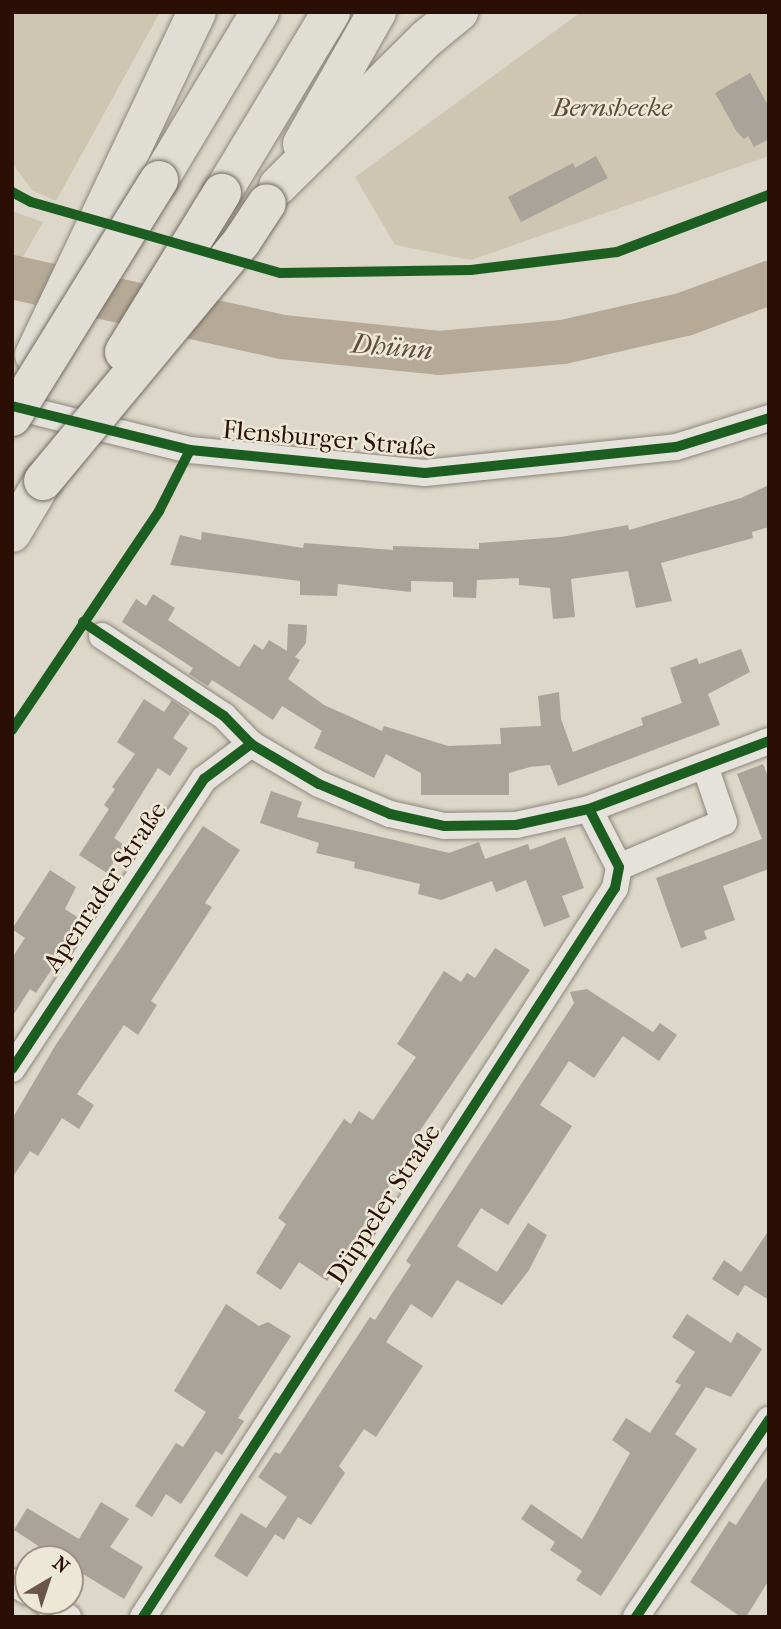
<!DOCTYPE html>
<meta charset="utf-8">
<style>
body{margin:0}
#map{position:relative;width:781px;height:1629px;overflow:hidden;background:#dcd7c8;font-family:"IM FELL French Canon",serif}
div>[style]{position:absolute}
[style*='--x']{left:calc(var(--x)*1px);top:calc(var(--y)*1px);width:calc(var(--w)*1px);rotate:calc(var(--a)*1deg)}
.green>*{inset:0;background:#cfc6b2}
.river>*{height:44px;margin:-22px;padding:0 22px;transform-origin:22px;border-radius:22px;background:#b6aa96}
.building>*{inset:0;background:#a9a399}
.roads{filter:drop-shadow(0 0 2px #8d877d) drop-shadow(0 0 2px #8d877d)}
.minor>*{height:26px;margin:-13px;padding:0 13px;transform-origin:13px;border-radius:13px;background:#e4e2da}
.highway>*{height:38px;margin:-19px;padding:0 19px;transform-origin:19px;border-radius:19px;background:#dfddd4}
.bridges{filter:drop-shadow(0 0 2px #746c63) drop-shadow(0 0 2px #746c63)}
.highway-bridge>*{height:38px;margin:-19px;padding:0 19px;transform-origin:19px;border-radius:19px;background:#dfddd4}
.cycleway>*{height:10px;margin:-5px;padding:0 5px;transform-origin:5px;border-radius:5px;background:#1b5e20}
span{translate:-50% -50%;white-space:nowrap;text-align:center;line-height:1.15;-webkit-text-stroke:5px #ede8d6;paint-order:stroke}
.park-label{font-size:26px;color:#614a3b;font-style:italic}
.street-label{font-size:26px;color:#2b0f05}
.water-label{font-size:28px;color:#624c3c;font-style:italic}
.frame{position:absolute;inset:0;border:14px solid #2b0f05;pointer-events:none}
.north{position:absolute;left:14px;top:1545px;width:70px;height:70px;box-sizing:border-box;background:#ede8d6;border:2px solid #9f9182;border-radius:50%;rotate:39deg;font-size:19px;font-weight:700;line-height:28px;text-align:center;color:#2b0f05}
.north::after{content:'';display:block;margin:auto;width:24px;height:32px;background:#695549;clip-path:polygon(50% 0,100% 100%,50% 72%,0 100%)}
</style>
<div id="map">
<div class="green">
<i style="clip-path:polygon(12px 12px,160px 12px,56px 201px,32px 190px,12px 163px)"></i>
<i style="clip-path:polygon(581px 12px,769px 12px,769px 156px,471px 260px,395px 245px,355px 177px)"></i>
<i style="clip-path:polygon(12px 211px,43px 222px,19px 264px,12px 262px)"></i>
</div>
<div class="river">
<i style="--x:12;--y:277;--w:277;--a:12.5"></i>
<i style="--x:282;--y:337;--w:158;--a:5.8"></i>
<i style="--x:439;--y:353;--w:124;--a:-5.1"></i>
<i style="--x:563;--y:342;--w:125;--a:-12.9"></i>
<i style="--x:685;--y:314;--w:90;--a:-20.3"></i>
</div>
<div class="building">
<i style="clip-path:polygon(750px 73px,769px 107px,769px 139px,754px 147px,748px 136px,744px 139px,737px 132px,715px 93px)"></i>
<i style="clip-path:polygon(596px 156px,608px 178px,521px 222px,508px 197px,573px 163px,575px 168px)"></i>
<i style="clip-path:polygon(769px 485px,769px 527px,752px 532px,753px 538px,661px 563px,672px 601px,636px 608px,628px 571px,571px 579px,575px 617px,553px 619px,550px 588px,519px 585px,519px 578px,477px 580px,476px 598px,453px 597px,453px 582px,411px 581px,411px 592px,338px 584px,337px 596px,300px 595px,300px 581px,170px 565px,180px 535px,201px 540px,202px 532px,303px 548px,304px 543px,393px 550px,393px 546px,479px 549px,479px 543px,561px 537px,628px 525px,629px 530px,741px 498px)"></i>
<i style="clip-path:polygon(153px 594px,175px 608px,168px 620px,239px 667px,254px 644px,263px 650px,269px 640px,287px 651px,288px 624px,307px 625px,306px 643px,295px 657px,300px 660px,288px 679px,324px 705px,382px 731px,384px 726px,448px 746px,501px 744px,500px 728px,541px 726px,538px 696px,559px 692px,561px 719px,573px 752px,643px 725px,641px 718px,682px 703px,670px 668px,697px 658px,699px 664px,741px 649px,750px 672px,708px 694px,720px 725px,582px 777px,558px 786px,550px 765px,530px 767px,509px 773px,509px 795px,421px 795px,421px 773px,386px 754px,374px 778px,314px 748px,322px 731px,282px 706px,273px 720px,212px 680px,208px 686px,189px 674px,193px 668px,122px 622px,136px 599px,146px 606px)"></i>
<i style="clip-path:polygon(144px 699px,164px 712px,172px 700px,190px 713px,173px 738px,188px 748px,170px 776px,158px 768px,114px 838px,124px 845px,107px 873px,79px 855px,109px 809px,104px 805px,115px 789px,112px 787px,135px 754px,117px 742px)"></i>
<i style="clip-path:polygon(763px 764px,769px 779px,769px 869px,723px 886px,735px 920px,704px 931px,707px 939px,681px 948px,656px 878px,762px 839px,737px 774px)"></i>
<i style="clip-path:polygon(271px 791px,302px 802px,297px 817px,449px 853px,479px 842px,485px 859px,528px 844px,530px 850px,565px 837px,584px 888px,562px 896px,570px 917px,544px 927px,526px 880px,496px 892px,492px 881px,441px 900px,418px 894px,420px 884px,354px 868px,355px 862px,316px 853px,319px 843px,260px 823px)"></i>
<i style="clip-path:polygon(203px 826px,240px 850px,205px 903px,212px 907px,151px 1001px,157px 1005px,138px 1035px,124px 1025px,77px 1094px,94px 1105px,79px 1129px,62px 1118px,38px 1156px,30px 1151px,12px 1178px,12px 1119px,55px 1046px)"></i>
<i style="clip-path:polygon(50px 870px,76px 887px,65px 909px,77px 917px,73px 924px,79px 928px,36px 993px,30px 989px,12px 1017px,12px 958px,25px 938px,12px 929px)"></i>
<i style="clip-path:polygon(495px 948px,530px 970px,417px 1135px,421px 1137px,327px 1281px,299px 1262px,281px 1290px,256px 1273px,286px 1224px,278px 1218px,344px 1119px,351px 1124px,359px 1111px,373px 1120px,416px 1057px,397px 1044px,444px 971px,461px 982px,467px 973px,475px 978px)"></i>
<i style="clip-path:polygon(587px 989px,653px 1032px,660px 1023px,677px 1035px,659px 1061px,623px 1036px,594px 1078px,569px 1061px,540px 1105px,572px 1126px,508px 1225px,481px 1208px,457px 1246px,497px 1272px,528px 1223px,547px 1235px,529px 1270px,502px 1305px,457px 1280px,432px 1318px,411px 1304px,386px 1342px,423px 1366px,376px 1437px,364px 1429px,339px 1466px,345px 1473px,311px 1525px,298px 1517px,284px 1540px,275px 1534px,247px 1577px,214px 1556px,241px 1513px,271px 1531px,266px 1528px,287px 1497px,258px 1477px,275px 1452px,280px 1454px,370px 1317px,375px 1320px,393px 1292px,411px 1265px,406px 1261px,574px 1003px,570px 992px)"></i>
<i style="clip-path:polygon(769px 1230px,769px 1300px,745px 1285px,738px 1296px,712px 1279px,724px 1260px,741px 1272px)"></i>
<i style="clip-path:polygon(226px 1304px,259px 1326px,268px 1322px,291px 1336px,238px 1418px,244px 1421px,222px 1455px,216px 1451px,181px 1504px,166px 1494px,152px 1517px,135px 1506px,176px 1443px,183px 1447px,206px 1412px,174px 1391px)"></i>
<i style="clip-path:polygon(687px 1314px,731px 1343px,737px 1332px,762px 1349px,731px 1397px,706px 1387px,675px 1434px,697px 1449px,601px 1596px,576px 1580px,582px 1571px,550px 1550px,555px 1542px,521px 1519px,531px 1504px,582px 1539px,630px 1453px,612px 1440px,626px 1418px,650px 1433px,681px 1385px,675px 1382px,695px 1352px,672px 1337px)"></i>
<i style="clip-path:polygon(769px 1474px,769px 1580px,746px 1617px,741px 1617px,690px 1582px,729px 1521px,736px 1525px)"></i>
<i style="clip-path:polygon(101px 1502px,129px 1519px,110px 1547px,143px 1567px,124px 1599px,70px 1566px,70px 1559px,58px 1559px,14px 1530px,27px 1508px,79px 1539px)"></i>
</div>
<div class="roads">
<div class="minor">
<i style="--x:12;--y:406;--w:183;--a:13.9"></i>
<i style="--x:190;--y:450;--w:236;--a:5.6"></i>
<i style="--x:425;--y:473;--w:252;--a:-5.9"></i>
<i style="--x:676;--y:447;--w:97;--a:-17.3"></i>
<i style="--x:102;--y:636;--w:146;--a:33.3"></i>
<i style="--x:224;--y:716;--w:39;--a:46"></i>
<i style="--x:251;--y:744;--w:79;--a:30.5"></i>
<i style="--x:319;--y:784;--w:77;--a:22.9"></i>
<i style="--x:390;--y:814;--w:55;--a:12.5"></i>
<i style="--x:444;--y:826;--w:72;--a:-0.8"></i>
<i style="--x:516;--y:825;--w:75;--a:-12.4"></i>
<i style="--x:589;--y:809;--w:192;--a:-20.7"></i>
<i style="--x:619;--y:867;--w:114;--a:-23.2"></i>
<i style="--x:724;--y:822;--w:59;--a:-108.7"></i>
<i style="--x:12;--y:1069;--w:348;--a:-56.5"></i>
<i style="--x:204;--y:779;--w:59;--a:-36.7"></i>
<i style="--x:12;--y:1582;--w:19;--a:32"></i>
<i style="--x:43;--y:1601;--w:30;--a:33"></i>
<i style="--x:143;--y:1617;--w:868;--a:-57.08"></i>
<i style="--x:615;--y:888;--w:21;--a:-79"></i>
<i style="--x:619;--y:867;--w:65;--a:-117.3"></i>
<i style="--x:636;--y:1617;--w:238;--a:-56"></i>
</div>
<div class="highway">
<i style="--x:302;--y:144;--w:152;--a:-60.4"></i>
<i style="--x:159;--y:180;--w:196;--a:-59"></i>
<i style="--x:278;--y:186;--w:209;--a:-44.8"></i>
<i style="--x:426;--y:39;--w:43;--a:-39.3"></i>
<i style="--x:222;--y:193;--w:211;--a:-58.9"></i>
<i style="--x:34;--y:355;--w:380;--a:-64.6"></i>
<i style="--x:12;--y:533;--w:61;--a:-59.2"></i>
</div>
</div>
<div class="bridges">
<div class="highway-bridge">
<i style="--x:124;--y:352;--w:187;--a:-58.4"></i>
<i style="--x:12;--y:417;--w:279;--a:-58.2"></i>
<i style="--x:43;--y:481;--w:312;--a:-50.3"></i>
<i style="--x:242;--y:241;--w:45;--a:-56.7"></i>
</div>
</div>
<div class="cycleway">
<i style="--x:12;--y:192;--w:21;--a:28"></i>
<i style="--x:31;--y:202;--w:259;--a:15.9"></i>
<i style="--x:280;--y:273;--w:191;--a:-0.9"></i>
<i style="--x:471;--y:270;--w:147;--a:-7"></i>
<i style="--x:617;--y:252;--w:162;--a:-20.6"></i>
<i style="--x:12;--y:406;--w:183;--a:13.9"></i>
<i style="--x:190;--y:450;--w:236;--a:5.6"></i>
<i style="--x:425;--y:473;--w:252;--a:-5.9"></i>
<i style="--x:676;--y:447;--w:97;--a:-17.3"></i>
<i style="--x:83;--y:622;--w:169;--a:33.7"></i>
<i style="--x:224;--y:716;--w:39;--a:46"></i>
<i style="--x:251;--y:744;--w:79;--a:30.5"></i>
<i style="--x:319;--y:784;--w:77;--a:22.9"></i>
<i style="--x:390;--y:814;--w:55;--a:12.5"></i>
<i style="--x:444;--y:826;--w:72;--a:-0.8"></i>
<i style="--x:516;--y:825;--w:75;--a:-12.4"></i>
<i style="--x:589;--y:809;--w:192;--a:-20.7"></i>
<i style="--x:12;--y:730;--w:264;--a:-56.1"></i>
<i style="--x:159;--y:511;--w:68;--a:-63.1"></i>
<i style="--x:12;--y:1069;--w:348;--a:-56.5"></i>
<i style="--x:204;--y:779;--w:59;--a:-36.7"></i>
<i style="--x:143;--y:1617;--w:868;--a:-57.08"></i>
<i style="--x:615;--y:888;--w:21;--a:-79"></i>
<i style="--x:619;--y:867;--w:65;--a:-117.3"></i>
<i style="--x:636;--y:1617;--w:238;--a:-56"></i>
</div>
<div class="park-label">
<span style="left:612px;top:108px">Bernshecke</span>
</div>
<div class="street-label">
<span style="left:329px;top:439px;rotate:5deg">Flensburger Straße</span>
<span style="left:105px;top:887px;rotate:-56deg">Apenrader Straße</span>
<span style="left:384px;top:1204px;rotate:-57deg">Düppeler Straße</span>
</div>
<div class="water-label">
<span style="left:392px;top:347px;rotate:5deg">Dhünn</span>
</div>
<div class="frame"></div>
<div class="north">N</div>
</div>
